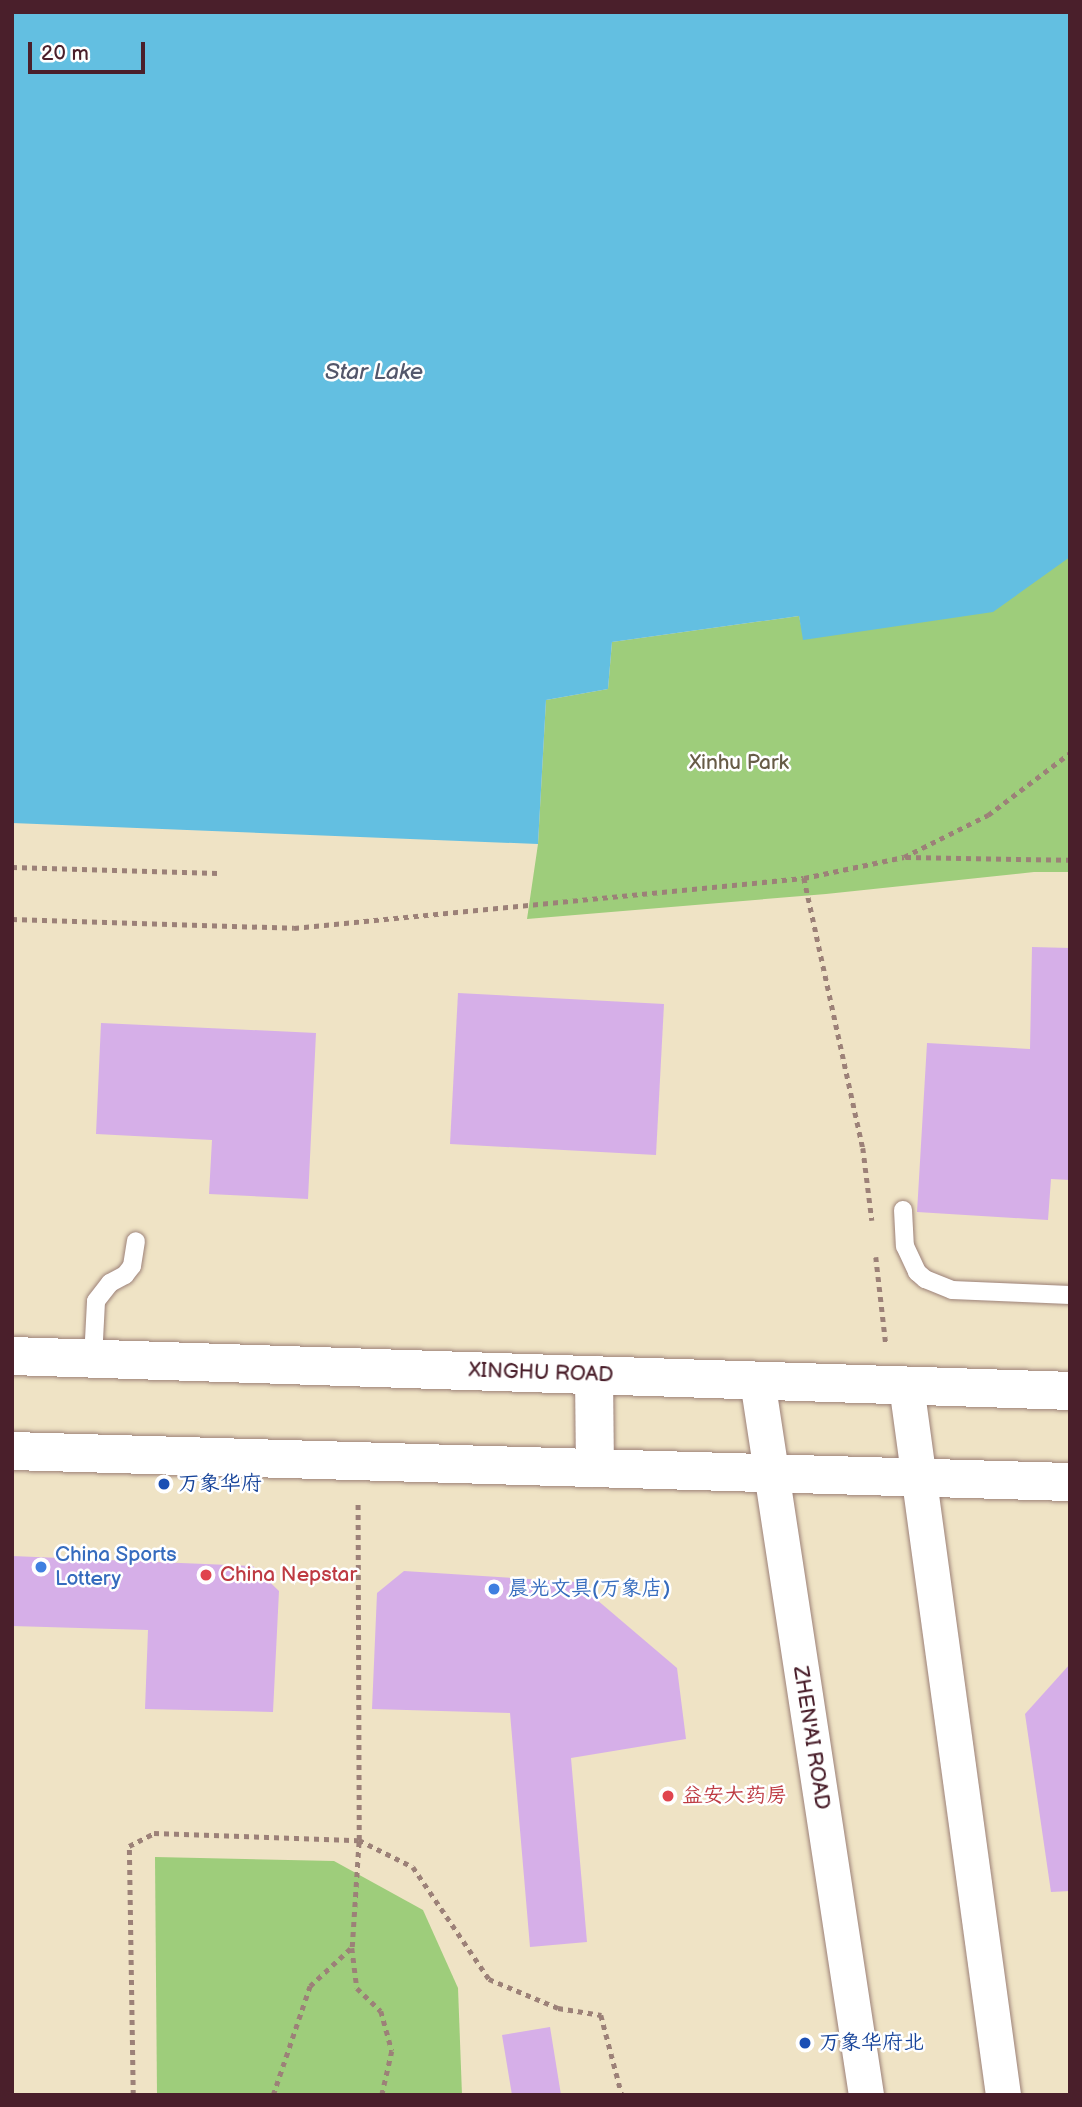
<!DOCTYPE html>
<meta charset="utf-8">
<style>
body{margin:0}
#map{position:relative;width:1082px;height:2107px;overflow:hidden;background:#efe3c5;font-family:"Balsamiq Sans","LXGW WenKai TC",sans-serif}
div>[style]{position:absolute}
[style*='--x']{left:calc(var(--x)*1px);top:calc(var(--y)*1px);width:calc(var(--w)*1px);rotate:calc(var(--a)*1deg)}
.green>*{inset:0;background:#9ecd7b}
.water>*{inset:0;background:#63bfe1}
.building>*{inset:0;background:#d6afe8}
.path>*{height:4.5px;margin-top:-2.25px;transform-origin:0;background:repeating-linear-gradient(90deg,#9c8178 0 5px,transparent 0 10px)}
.roads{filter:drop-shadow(0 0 2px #9c8178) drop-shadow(0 0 2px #9c8178)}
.lane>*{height:18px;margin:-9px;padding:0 9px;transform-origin:9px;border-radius:9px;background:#fff}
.street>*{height:35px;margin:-17.5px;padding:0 17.5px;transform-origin:17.5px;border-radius:17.5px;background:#fff}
.secondary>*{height:38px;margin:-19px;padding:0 19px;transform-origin:19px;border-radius:19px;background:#fff}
.dots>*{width:19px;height:19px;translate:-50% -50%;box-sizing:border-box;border:4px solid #fff;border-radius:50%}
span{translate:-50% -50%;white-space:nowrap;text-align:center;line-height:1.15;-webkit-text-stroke:5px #fff;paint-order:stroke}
.park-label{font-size:21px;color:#675c47}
.street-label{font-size:21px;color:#4a1f2b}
.transit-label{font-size:21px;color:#164399}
.left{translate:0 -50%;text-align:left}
.shop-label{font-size:21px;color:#366cbe}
.health-label{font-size:21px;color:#be3a42}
.water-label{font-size:23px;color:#53576b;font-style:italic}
.frame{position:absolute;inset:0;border:14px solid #4a1f2b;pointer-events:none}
.scale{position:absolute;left:28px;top:42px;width:117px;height:32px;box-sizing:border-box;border:4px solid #4a1f2b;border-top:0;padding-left:9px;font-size:21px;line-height:24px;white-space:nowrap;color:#4a1f2b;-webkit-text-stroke:5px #fff;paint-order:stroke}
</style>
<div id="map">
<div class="green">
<i style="clip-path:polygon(1070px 557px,1070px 872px,1034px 872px,826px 894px,527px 919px,538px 844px,546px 700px,608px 689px,612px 642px,799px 616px,804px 639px)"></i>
<i style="clip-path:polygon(155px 1857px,334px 1861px,423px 1910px,458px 1988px,462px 2095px,157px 2095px)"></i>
</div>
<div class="water">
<i style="clip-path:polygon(12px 12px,1070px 12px,1070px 557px,993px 612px,803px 640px,799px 616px,612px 642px,608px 689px,546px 700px,538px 844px,12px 823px)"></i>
</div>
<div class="building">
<i style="clip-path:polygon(1032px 947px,1070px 948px,1070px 1180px,1051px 1179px,1048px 1220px,917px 1212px,927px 1043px,1030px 1049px)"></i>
<i style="clip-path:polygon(458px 993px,664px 1004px,656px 1155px,450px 1144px)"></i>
<i style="clip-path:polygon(101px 1023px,316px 1033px,308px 1199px,209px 1194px,212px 1140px,96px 1134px)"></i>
<i style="clip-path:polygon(12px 1556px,253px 1566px,279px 1591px,273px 1712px,145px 1709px,148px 1630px,12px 1626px)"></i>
<i style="clip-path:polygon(404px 1571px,576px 1582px,677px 1668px,686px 1739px,571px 1758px,587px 1942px,530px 1947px,510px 1713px,372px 1709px,377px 1593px)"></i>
<i style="clip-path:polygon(1070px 1664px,1070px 1891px,1051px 1892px,1025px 1714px)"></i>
<i style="clip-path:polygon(550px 2027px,561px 2095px,512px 2095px,502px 2035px)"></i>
</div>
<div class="path">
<i style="--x:906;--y:857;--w:164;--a:1"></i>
<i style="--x:12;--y:867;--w:206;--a:1.7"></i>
<i style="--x:804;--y:878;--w:276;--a:77.7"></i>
<i style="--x:863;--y:1148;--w:73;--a:82.9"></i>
<i style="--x:12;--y:919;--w:282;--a:1.8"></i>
<i style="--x:294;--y:928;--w:512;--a:-5.6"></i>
<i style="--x:804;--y:878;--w:102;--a:-11.9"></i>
<i style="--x:904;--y:857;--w:94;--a:-26.6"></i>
<i style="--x:988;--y:815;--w:103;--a:-37.1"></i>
<i style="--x:876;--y:1257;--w:89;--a:83.5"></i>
<i style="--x:352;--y:1948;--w:40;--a:82.9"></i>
<i style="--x:357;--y:1988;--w:33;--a:44"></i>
<i style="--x:381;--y:2011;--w:41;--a:74.6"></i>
<i style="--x:392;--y:2051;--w:45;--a:102.8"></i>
<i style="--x:133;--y:2095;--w:249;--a:-90.9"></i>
<i style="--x:129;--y:1846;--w:28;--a:-27"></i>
<i style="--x:154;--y:1833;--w:205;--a:2"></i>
<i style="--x:359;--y:1840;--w:60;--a:26.6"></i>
<i style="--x:413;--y:1867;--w:135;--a:55.8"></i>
<i style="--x:489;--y:1979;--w:75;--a:22.8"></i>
<i style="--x:558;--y:2008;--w:44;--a:9.2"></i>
<i style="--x:601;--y:2015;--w:83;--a:75.3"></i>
<i style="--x:273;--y:2095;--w:115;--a:-71.3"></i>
<i style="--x:310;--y:1986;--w:57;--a:-42.9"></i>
<i style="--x:352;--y:1947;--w:107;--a:-86.3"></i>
<i style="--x:359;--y:1840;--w:339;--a:-90.2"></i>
</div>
<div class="roads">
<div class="lane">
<i style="--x:903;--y:1210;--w:36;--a:87"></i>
<i style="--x:905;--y:1246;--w:29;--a:65"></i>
<i style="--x:917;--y:1272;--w:11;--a:41"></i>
<i style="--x:925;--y:1279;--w:29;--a:22"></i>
<i style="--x:952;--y:1290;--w:118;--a:2.4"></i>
<i style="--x:93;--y:1359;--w:58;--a:-87"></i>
<i style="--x:96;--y:1301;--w:23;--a:-52"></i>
<i style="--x:110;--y:1283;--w:17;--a:-28"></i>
<i style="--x:125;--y:1275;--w:11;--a:-52"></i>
<i style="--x:132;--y:1266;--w:25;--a:-81"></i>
</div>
<div class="street">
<i style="--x:757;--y:1380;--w:723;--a:81.33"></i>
<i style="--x:906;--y:1385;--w:717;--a:82.22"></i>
</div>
<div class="secondary">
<i style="--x:12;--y:1356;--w:1059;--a:1.89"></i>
<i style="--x:594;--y:1375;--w:93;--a:89.4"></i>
<i style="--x:12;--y:1451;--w:1058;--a:1.68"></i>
</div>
</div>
<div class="dots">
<i style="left:164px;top:1484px;background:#1a4fb4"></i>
<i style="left:41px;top:1567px;background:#3f7fe0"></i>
<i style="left:206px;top:1575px;background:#e0444e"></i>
<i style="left:494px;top:1589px;background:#3f7fe0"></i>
<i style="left:668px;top:1796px;background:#e0444e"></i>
<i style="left:805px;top:2043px;background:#1a4fb4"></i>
</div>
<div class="park-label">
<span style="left:739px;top:763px">Xinhu Park</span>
</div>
<div class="street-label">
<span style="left:541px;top:1373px;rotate:2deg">XINGHU ROAD</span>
<span style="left:811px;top:1738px;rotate:81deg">ZHEN'AI ROAD</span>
</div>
<div class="transit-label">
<span class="left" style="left:178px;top:1484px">万象华府</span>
<span class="left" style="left:819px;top:2043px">万象华府北</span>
</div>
<div class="shop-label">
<span class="left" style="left:55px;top:1567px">China Sports<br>Lottery</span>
<span class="left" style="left:508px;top:1589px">晨光文具(万象店)</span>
</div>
<div class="health-label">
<span class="left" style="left:220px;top:1575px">China Nepstar</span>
<span class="left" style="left:682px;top:1796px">益安大药房</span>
</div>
<div class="water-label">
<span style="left:374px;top:372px">Star Lake</span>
</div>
<div class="frame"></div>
<div class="scale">20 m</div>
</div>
